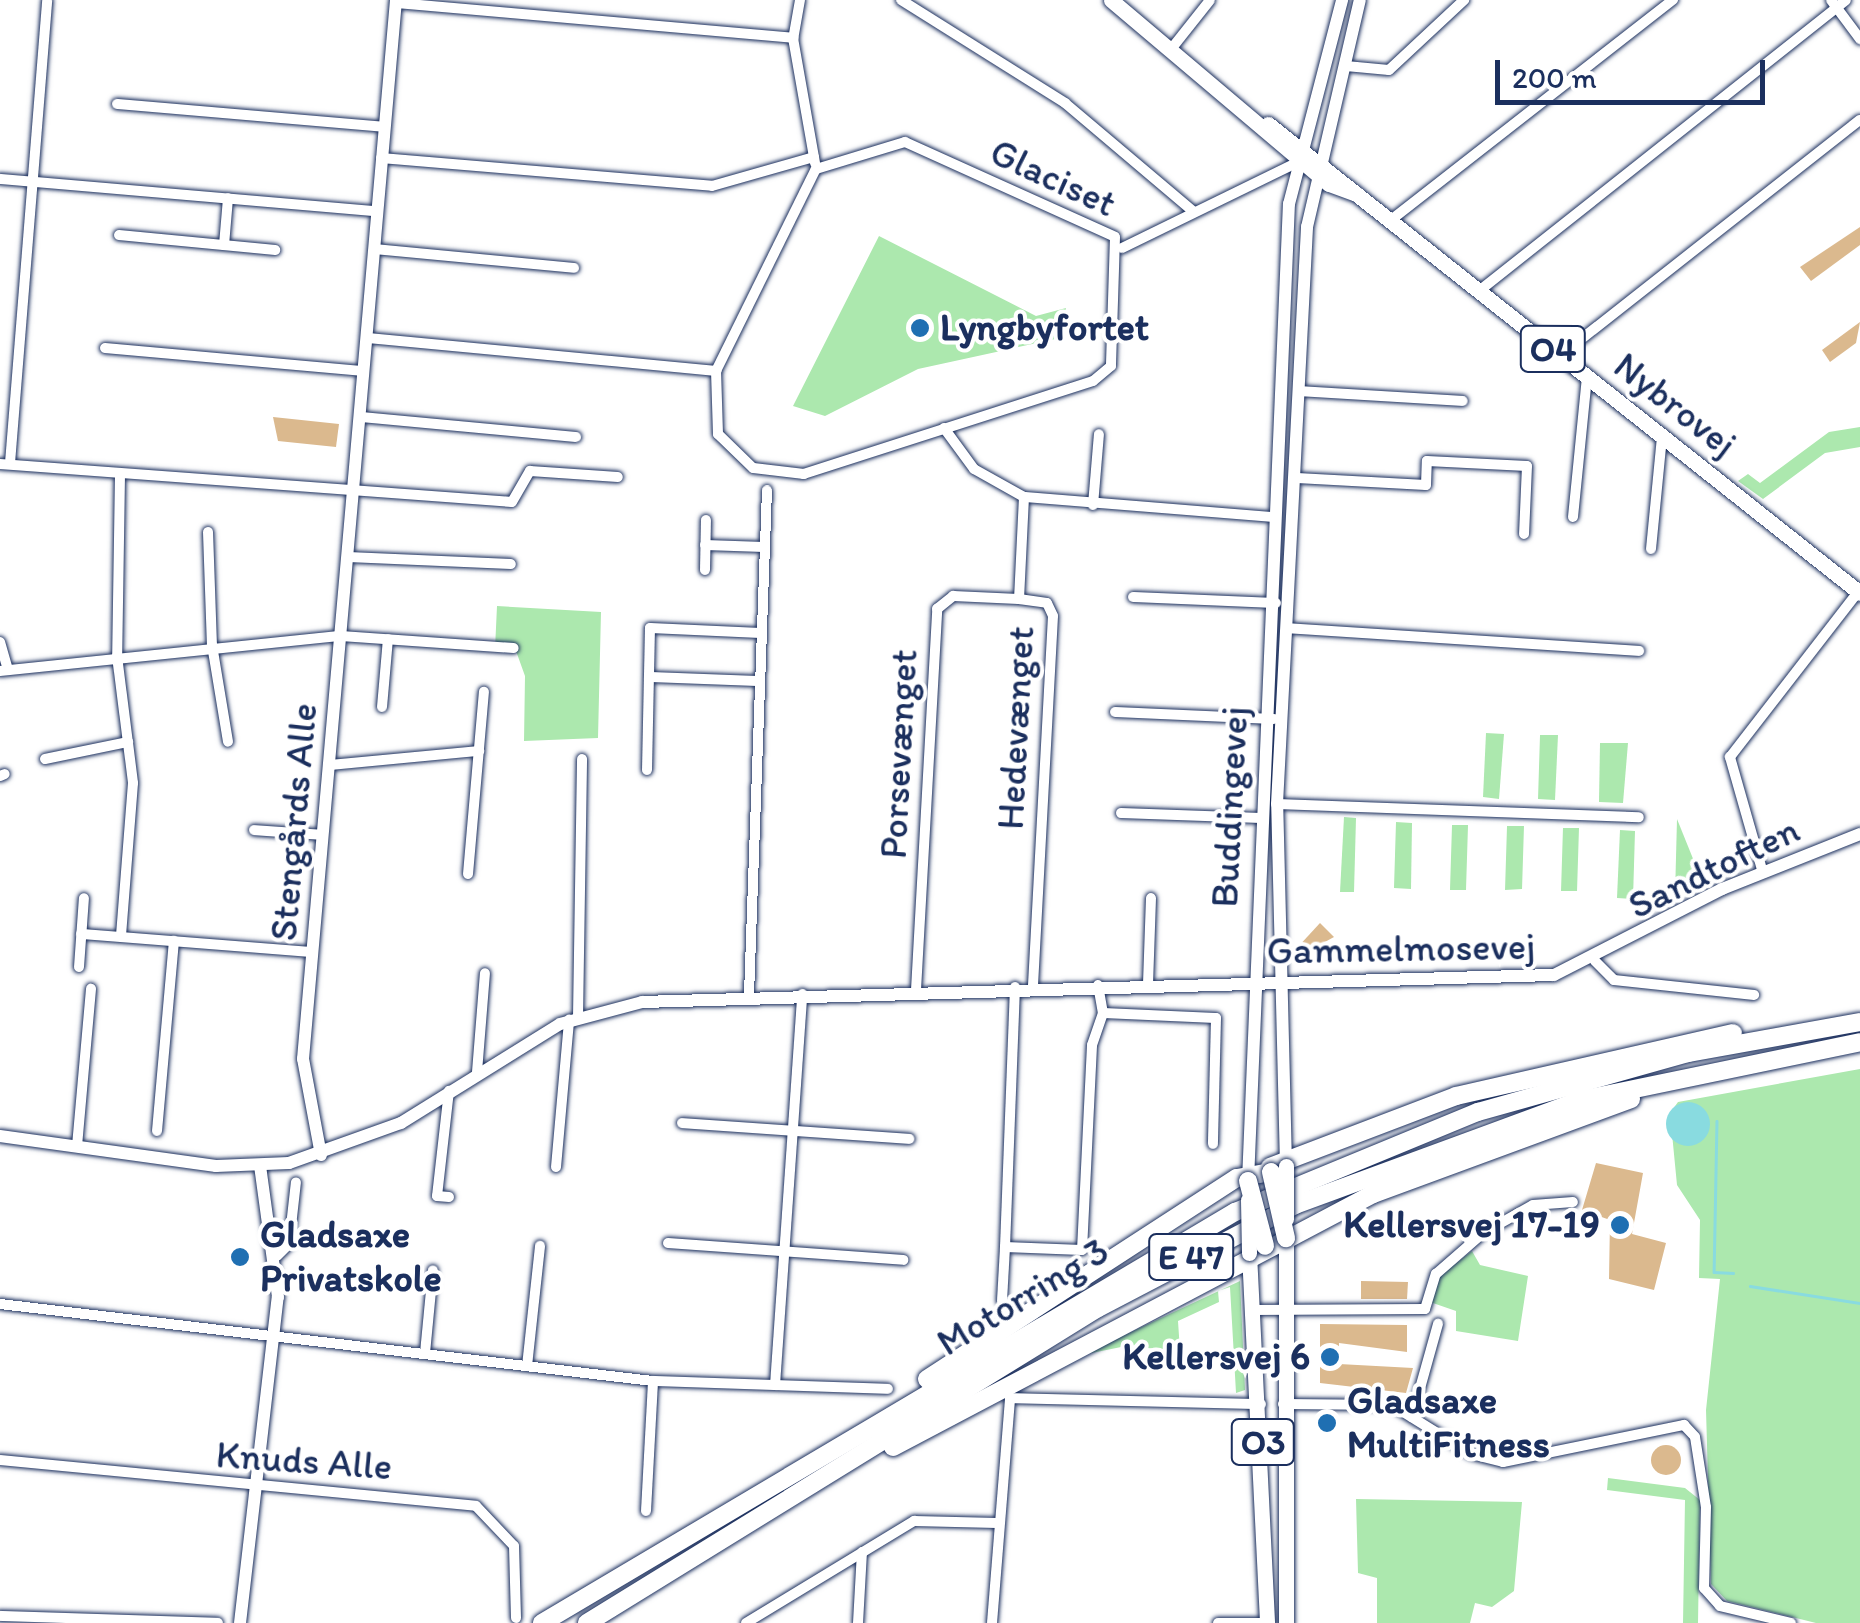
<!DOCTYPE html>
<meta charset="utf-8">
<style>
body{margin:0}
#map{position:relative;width:1860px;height:1623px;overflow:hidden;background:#fff;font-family:Itim,sans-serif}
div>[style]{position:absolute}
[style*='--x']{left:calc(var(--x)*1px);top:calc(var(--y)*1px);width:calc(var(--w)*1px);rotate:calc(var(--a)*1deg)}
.green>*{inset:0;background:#ace8ae}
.water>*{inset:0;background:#89dbe0}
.round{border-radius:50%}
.stream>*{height:2.5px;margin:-1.25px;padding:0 1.25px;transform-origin:1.25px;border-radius:1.25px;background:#89dbe0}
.building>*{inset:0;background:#dbb98e}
.roads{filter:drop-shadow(0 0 2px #1b2f5e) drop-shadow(0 0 2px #1b2f5e)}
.minor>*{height:10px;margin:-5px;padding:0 5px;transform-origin:5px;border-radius:5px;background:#fff}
.tertiary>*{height:12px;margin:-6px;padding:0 6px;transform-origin:6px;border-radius:6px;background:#fff}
.primary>*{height:15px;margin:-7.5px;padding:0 7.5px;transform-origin:7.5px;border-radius:7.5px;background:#fff}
.motorway>*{height:18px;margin:-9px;padding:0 9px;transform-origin:9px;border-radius:9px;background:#fff}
.bridges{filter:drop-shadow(0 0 2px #1b2f5e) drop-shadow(0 0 2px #1b2f5e)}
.primary-bridge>*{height:15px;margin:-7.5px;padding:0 7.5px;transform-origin:7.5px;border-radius:7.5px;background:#fff}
.motorway-bridge>*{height:18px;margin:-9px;padding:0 9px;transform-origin:9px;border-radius:9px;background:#fff}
.dots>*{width:28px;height:28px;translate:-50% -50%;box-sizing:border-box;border:5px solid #fff;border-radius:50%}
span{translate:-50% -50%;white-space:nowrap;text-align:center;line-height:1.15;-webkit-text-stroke:8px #fff;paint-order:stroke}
.shield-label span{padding:2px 8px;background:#fff;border:2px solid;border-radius:8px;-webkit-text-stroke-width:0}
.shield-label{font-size:35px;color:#1b2f5e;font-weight:700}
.street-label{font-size:38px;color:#1b2f5e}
.poi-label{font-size:38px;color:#1b2f5e;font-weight:700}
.left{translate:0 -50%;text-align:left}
.right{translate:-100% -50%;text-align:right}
.scale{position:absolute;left:1495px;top:60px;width:270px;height:45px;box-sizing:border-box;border:5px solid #1b2f5e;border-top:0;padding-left:12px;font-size:30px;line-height:35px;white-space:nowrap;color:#1b2f5e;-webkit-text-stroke:8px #fff;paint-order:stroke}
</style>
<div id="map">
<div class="green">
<i style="clip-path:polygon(879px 236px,1036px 316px,1066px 308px,1060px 338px,918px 369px,825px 416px,793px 406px)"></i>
<i style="clip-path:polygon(1860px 427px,1860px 447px,1825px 453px,1763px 499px,1738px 481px,1748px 474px,1760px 483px,1829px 432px)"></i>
<i style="clip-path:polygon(497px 606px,601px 612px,598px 738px,524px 741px,525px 676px,516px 651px,495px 649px)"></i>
<i style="clip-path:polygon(1486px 733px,1504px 734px,1499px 799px,1483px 797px)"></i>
<i style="clip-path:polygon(1540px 735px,1558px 735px,1555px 800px,1538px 799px)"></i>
<i style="clip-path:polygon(1600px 743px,1628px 743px,1623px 803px,1599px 802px)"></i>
<i style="clip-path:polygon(1344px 817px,1356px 818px,1354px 892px,1340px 892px)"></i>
<i style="clip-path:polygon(1677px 819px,1702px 881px,1675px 896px)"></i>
<i style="clip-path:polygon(1396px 822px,1412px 823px,1411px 889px,1394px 888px)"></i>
<i style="clip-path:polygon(1452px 825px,1468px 825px,1466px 890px,1450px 890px)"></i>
<i style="clip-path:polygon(1507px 826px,1524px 826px,1522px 889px,1505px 890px)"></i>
<i style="clip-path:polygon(1563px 828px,1579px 828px,1577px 891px,1561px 891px)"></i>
<i style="clip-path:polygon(1620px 830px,1635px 831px,1633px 899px,1617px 898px)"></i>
<i style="clip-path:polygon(1860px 1069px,1860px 1623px,1816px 1623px,1727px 1601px,1711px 1584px,1706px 1410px,1720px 1279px,1699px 1278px,1700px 1220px,1677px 1185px,1670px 1113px,1678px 1102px)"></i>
<i style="clip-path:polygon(1472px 1251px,1480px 1265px,1528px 1276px,1518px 1341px,1456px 1331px,1456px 1311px,1430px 1302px,1437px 1278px)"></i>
<i style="clip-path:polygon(1240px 1281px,1245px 1390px,1236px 1393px,1230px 1287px,1218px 1291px,1219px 1302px,1178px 1321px,1180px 1351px,1126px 1346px,1082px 1355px)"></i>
<i style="clip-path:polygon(1608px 1478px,1685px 1488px,1700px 1500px,1698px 1623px,1683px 1623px,1685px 1500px,1607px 1490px)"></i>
<i style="clip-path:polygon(1356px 1499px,1522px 1502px,1514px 1591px,1492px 1607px,1475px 1603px,1470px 1623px,1377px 1623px,1377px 1578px,1358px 1573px)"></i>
</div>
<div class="water">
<i class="round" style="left:1666px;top:1102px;width:44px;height:44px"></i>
</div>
<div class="stream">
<i style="--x:1717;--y:1121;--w:151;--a:91.1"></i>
<i style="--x:1714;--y:1272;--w:19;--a:3"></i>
<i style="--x:1750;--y:1286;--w:111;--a:8.8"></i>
</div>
<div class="building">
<i style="clip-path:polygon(1860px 227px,1860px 245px,1811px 281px,1800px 267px)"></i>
<i style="clip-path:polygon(1860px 322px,1856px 343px,1830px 362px,1822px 350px)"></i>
<i style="clip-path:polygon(273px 417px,339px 424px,336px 447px,278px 441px)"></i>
<i style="clip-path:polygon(1320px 923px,1334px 937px,1301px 955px,1296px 949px)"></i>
<i style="clip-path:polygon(1596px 1163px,1643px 1173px,1632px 1234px,1666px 1243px,1654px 1290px,1609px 1279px,1610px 1220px,1582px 1210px)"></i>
<i style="clip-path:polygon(1361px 1281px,1408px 1282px,1407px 1299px,1361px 1299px)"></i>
<i style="clip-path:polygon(1320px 1324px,1407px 1325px,1407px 1352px,1339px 1343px,1339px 1364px,1413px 1368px,1406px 1393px,1320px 1383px)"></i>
<i class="round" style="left:1651px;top:1445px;width:30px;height:30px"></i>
</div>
<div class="roads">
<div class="minor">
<i style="--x:800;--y:0;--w:39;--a:100"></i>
<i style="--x:793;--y:38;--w:127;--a:80"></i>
<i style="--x:901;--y:0;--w:194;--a:32.1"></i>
<i style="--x:1065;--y:103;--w:169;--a:40.2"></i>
<i style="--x:1831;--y:0;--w:49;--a:53.4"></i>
<i style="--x:396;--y:3;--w:399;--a:5"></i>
<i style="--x:1172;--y:48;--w:61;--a:-51.6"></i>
<i style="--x:1346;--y:66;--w:43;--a:5.3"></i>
<i style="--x:1389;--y:70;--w:103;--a:-43"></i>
<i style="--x:117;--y:104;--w:268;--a:4.9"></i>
<i style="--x:905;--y:142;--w:230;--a:24.3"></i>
<i style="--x:1115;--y:237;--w:129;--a:91.8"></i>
<i style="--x:1111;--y:366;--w:23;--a:140"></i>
<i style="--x:1093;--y:381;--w:304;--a:162.2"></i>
<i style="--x:804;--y:474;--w:51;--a:-173.3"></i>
<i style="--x:753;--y:468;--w:49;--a:-135.8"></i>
<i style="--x:718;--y:434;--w:63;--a:-91.8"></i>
<i style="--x:716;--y:371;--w:225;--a:-63.7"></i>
<i style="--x:816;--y:169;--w:93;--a:-16.9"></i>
<i style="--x:381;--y:158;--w:332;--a:4.8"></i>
<i style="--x:712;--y:186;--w:106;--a:-15.9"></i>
<i style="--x:0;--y:179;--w:378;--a:4.9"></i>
<i style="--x:1391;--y:220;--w:358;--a:-38"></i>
<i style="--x:119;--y:235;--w:157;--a:5.5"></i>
<i style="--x:224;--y:245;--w:47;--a:-85.1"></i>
<i style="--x:1122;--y:248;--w:191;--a:-26"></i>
<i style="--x:374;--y:249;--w:201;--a:5.4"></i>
<i style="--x:1479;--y:291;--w:468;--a:-38.4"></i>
<i style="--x:368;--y:338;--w:350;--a:5.4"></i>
<i style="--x:105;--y:348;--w:260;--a:5.1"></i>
<i style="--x:1561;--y:355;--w:380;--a:-38.2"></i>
<i style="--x:1299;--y:391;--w:164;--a:3.5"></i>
<i style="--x:361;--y:417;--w:216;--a:5.3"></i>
<i style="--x:944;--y:428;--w:51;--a:53.8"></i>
<i style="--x:974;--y:469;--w:57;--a:29.2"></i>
<i style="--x:1024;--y:497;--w:252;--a:4.6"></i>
<i style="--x:10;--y:463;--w:464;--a:-85.4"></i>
<i style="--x:0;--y:464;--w:513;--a:4.24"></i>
<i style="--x:512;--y:502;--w:36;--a:-60"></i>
<i style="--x:530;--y:471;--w:88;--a:3.9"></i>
<i style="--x:120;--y:475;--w:181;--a:90.9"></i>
<i style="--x:117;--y:656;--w:128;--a:82.8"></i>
<i style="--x:133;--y:783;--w:154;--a:94.5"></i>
<i style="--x:1297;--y:478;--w:129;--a:3.1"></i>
<i style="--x:1426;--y:485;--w:24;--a:-88"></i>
<i style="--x:1427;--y:461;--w:100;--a:2.9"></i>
<i style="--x:1527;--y:466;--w:68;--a:92.5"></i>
<i style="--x:1024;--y:497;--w:102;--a:92.8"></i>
<i style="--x:1019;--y:599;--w:28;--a:8"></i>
<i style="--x:1047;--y:603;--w:14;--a:65"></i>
<i style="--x:1053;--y:616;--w:372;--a:93.1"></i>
<i style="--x:1093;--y:505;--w:71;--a:-85.2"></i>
<i style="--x:1573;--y:517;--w:141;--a:-84.3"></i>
<i style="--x:208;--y:532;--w:113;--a:88"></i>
<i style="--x:212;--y:645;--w:98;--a:80.6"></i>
<i style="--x:705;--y:545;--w:59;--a:1.9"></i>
<i style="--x:1651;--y:549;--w:113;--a:-84.4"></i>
<i style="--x:348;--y:557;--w:163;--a:2.5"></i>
<i style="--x:705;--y:570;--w:50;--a:-88.9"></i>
<i style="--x:1133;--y:597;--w:143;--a:2.4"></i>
<i style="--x:1286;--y:628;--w:354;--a:3.7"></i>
<i style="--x:0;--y:642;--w:29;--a:74"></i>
<i style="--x:0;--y:671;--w:343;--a:-5.9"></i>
<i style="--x:341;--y:636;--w:173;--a:4"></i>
<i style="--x:649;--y:677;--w:110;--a:2.1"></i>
<i style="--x:382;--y:707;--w:68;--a:-85"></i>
<i style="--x:1115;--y:712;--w:159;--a:2.5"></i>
<i style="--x:45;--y:759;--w:85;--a:-11.6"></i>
<i style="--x:330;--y:765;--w:150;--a:-5.4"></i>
<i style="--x:647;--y:770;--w:142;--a:-88.8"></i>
<i style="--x:650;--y:628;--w:111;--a:2.6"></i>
<i style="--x:0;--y:776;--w:5;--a:-22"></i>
<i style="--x:1277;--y:804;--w:362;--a:2.1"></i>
<i style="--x:1121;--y:813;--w:140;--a:2"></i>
<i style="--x:254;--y:830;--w:69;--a:4.1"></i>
<i style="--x:1763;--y:873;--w:121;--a:-105.9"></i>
<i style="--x:1730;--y:757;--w:209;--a:-52.2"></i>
<i style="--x:468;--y:874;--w:183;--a:-85"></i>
<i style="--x:81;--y:934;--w:232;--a:4.5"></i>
<i style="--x:1595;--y:961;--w:27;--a:45"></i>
<i style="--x:1614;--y:980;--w:141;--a:6.1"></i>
<i style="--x:79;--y:967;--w:69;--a:-85.9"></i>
<i style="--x:1148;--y:984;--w:86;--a:-88"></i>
<i style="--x:1098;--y:985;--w:28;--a:80"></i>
<i style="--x:1015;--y:987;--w:260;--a:92.2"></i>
<i style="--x:1005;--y:1247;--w:77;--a:2.2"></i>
<i style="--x:1082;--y:1250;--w:205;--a:-87.2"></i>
<i style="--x:1092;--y:1045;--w:34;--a:-71"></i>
<i style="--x:916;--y:990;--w:382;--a:-86.8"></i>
<i style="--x:937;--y:609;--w:21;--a:-39"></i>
<i style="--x:953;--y:596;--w:66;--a:2.6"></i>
<i style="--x:749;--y:995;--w:505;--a:-87.96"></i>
<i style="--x:1103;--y:1013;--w:113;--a:2.5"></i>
<i style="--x:1216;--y:1018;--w:126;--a:91.4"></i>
<i style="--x:578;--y:1017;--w:258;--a:-89.1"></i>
<i style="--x:477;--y:1072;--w:99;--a:-85.4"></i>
<i style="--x:682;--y:1123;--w:228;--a:4"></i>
<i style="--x:157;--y:1131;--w:191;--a:-84.9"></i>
<i style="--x:77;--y:1146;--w:158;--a:-84.9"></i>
<i style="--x:556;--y:1167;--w:148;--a:-84.9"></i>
<i style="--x:449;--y:1197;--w:12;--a:-175"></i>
<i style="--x:437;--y:1196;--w:106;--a:-83.5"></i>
<i style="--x:668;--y:1243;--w:236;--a:4.1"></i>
<i style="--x:277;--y:1256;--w:17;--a:-45"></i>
<i style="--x:289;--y:1244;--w:62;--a:-83.6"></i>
<i style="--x:1002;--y:1301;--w:54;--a:-86.8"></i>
<i style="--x:0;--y:1304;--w:658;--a:6.73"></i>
<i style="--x:653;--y:1381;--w:235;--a:1.9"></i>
<i style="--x:1252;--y:1310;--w:173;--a:-0.3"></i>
<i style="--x:1425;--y:1309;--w:37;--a:-73"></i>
<i style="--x:1436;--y:1274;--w:62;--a:-41.1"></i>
<i style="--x:1483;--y:1233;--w:57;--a:-29.2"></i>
<i style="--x:1533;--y:1205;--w:40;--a:-4.3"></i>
<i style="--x:425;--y:1353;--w:83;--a:-84.5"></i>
<i style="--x:527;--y:1366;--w:121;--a:-83.8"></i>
<i style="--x:775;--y:1385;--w:392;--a:-86"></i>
<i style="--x:1283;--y:1404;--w:109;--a:0.5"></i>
<i style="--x:1392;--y:1405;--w:93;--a:31.8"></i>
<i style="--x:1471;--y:1454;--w:33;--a:14"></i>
<i style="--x:1503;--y:1462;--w:185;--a:-11.6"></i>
<i style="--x:1684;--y:1425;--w:16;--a:47"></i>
<i style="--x:1695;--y:1437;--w:71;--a:81.1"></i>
<i style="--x:1706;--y:1507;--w:81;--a:91.4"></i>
<i style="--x:1704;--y:1588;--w:24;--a:48"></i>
<i style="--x:1720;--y:1606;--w:73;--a:13.5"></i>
<i style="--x:1412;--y:1417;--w:97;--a:-74.4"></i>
<i style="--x:0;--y:1460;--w:478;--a:5.5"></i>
<i style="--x:476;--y:1506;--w:55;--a:46.5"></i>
<i style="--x:514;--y:1546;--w:72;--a:88.4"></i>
<i style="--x:646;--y:1511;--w:130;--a:-86.9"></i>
<i style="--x:0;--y:1616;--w:218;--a:1.8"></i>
<i style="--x:746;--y:1623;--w:197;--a:-31.3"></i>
<i style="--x:914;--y:1521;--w:83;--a:1.4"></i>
<i style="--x:858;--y:1623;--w:71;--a:-86.8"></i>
<i style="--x:992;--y:1623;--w:226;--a:-85.4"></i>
<i style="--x:1010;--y:1398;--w:251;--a:1.4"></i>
<i style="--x:1218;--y:1623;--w:49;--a:0"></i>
</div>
<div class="tertiary">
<i style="--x:0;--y:1136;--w:218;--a:7.9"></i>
<i style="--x:216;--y:1166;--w:73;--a:-2.4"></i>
<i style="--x:289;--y:1163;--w:119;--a:-19.7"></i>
<i style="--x:401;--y:1123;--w:187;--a:-31.9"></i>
<i style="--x:560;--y:1024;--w:85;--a:-15"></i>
<i style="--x:642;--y:1002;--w:912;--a:-1.7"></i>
<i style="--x:1554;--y:975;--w:189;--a:-27.1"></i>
<i style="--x:1722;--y:889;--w:149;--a:-21.7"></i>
<i style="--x:321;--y:1155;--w:98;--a:-100.6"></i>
<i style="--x:303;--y:1059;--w:1063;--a:-84.98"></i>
<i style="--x:1286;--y:1165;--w:361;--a:-91.4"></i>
<i style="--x:1277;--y:804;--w:578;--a:-87.02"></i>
<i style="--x:1307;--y:227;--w:233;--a:-76.9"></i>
<i style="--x:1248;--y:1181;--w:978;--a:-87.6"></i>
<i style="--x:1289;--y:204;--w:211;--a:-75.4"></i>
<i style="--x:240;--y:1623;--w:328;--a:-83.4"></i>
<i style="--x:278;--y:1297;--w:132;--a:-97.8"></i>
</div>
<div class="primary">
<i style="--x:1111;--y:0;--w:285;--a:40.2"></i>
<i style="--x:1329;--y:184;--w:29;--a:20"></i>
<i style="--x:1268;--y:124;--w:755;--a:38.39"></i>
<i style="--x:1286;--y:1238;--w:385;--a:90"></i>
<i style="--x:1249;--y:1253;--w:370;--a:87.2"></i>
</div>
<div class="motorway">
<i style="--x:1270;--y:1167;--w:199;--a:-20.9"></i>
<i style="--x:1456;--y:1096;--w:284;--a:-12.8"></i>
<i style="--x:927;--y:1379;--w:369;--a:-33"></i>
<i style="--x:1237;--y:1178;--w:35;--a:-10"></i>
<i style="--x:893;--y:1447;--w:543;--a:-27.79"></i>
<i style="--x:1373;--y:1194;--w:275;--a:-20.2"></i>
<i style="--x:542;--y:1623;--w:806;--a:-30.67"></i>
<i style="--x:1235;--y:1212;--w:263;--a:-22.4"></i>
<i style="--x:1478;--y:1112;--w:218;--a:-15.7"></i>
<i style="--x:1688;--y:1053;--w:175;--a:-10.2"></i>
<i style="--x:587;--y:1623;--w:600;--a:-31.65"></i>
<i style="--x:1098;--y:1308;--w:222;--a:-27.6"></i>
<i style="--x:1295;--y:1205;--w:305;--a:-20.2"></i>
<i style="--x:1581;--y:1100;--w:285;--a:-11.7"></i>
</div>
</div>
<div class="bridges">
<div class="primary-bridge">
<i style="--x:1248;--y:1200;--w:53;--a:88.9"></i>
<i style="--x:1286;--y:1219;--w:53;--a:-90"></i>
</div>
<div class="motorway-bridge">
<i style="--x:1271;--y:1172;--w:68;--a:77.2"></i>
<i style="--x:1248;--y:1181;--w:67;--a:75.3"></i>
</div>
</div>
<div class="dots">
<i style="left:920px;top:328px;background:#1f6fb2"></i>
<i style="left:1620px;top:1225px;background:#1f6fb2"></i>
<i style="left:240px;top:1257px;background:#1f6fb2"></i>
<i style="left:1330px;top:1357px;background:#1f6fb2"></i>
<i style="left:1327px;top:1423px;background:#1f6fb2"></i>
</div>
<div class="shield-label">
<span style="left:1553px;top:349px">O4</span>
<span style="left:1191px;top:1257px">E 47</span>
<span style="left:1263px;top:1442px">O3</span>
</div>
<div class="street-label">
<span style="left:1053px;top:178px;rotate:25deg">Glaciset</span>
<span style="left:1675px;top:405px;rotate:38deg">Nybrovej</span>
<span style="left:1016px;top:728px;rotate:-87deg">Hedevænget</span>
<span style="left:899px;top:754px;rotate:-87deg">Porsevænget</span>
<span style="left:1230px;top:807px;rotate:-87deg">Buddingevej</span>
<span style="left:294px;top:822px;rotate:-85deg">Stengårds Alle</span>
<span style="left:1714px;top:868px;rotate:-26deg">Sandtoften</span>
<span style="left:1401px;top:949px;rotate:-1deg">Gammelmosevej</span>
<span style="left:1023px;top:1297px;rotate:-31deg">Motorring 3</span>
<span style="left:304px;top:1461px;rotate:4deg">Knuds Alle</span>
</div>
<div class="poi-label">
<span class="left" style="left:940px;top:328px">Lyngbyfortet</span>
<span class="right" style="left:1600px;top:1225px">Kellersvej 17-19</span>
<span class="left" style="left:260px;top:1257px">Gladsaxe<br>Privatskole</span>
<span class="right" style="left:1310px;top:1357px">Kellersvej 6</span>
<span class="left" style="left:1347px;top:1423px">Gladsaxe<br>MultiFitness</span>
</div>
<div class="scale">200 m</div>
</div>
